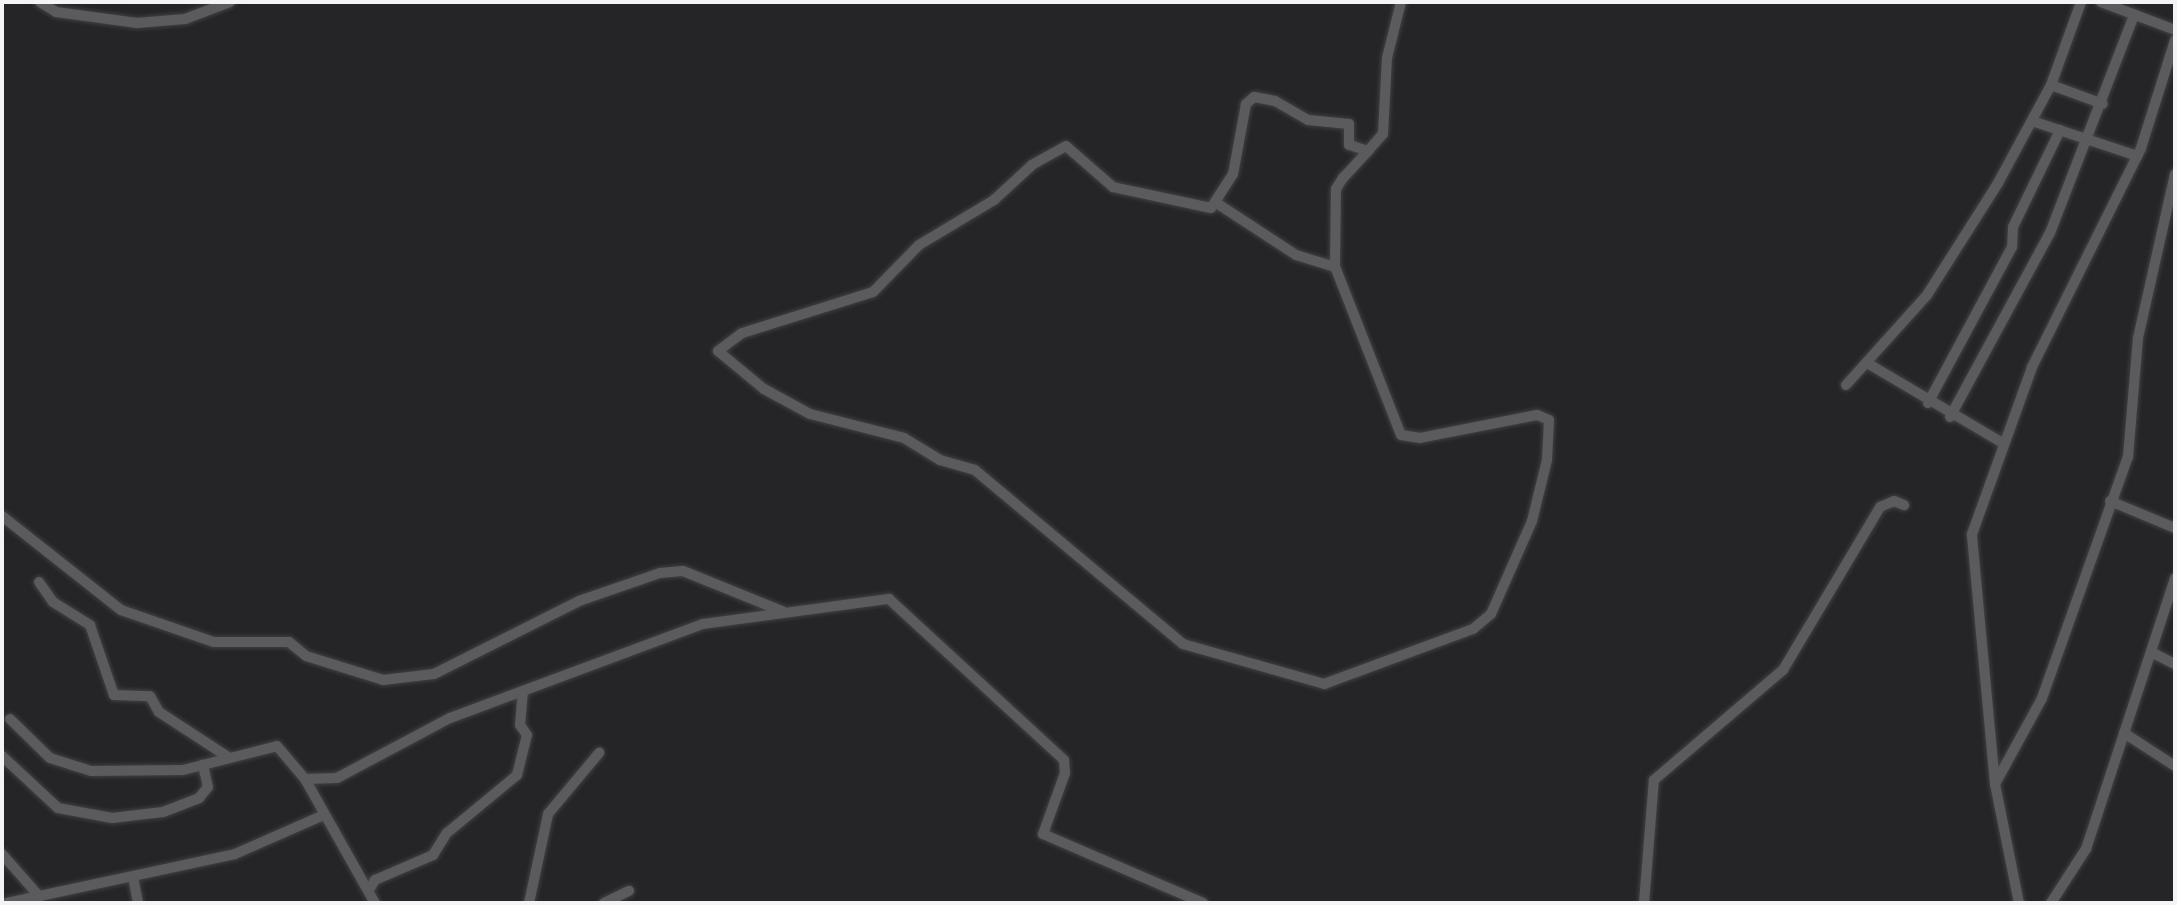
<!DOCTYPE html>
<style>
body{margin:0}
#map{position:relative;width:2177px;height:905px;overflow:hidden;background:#252427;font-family:Quicksand,sans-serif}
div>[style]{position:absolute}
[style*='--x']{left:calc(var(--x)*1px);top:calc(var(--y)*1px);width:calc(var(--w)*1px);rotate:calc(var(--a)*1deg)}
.roads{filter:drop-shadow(0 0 2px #414043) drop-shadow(0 0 2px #414043)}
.minor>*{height:10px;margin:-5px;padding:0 5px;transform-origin:5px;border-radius:5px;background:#5b5a5d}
span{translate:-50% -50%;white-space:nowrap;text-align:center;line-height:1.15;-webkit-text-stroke:7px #0e0e0f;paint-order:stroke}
.frame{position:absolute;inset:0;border:4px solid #f4f4f6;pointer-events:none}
</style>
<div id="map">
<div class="roads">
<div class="minor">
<i style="--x:40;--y:2;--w:19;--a:32"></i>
<i style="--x:56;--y:12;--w:82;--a:7.7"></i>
<i style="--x:137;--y:23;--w:48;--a:-4.8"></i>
<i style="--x:185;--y:19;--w:48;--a:-20.7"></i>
<i style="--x:2101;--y:2;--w:79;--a:20.7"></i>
<i style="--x:2051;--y:85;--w:55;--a:20.1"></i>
<i style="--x:2032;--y:121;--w:111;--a:18.4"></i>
<i style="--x:1368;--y:151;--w:20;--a:-162"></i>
<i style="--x:1349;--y:145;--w:21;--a:-90"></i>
<i style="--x:1349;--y:124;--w:41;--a:-174.4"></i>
<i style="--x:1308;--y:120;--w:38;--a:-150"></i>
<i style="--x:1275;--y:101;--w:21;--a:-169"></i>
<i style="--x:1254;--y:97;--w:11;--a:139"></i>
<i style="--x:1246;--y:104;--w:71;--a:100.5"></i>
<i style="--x:1233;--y:174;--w:40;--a:122.9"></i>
<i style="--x:1211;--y:208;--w:100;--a:-167.9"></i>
<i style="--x:1113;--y:187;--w:62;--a:-138.9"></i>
<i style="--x:1066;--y:146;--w:39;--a:151"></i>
<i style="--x:1032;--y:165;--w:52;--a:137.4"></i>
<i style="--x:994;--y:200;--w:87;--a:149"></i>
<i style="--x:919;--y:245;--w:66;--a:134.4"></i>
<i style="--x:873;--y:292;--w:137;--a:162.6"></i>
<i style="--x:742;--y:333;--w:30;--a:143"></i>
<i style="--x:718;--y:351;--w:60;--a:39.6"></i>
<i style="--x:764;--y:389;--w:52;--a:28.5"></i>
<i style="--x:810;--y:414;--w:97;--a:14.3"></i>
<i style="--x:904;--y:438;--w:42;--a:31.4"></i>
<i style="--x:940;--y:460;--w:36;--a:16"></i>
<i style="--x:975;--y:470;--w:271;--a:39.9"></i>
<i style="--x:1183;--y:644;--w:147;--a:15.8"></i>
<i style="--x:1324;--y:684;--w:159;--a:-20.3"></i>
<i style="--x:1473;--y:629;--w:23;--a:-40"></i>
<i style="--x:1491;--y:614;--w:102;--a:-66.2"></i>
<i style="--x:1532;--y:521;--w:63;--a:-76.2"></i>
<i style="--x:1547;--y:460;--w:40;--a:-87.1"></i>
<i style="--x:1549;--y:420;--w:13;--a:-157"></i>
<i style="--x:1537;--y:415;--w:119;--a:168.9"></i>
<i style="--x:1420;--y:438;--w:19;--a:-171"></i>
<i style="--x:1401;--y:435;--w:180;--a:-111.4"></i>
<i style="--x:1335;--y:267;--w:78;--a:-89.3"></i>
<i style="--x:1336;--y:189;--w:13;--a:-58"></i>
<i style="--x:1343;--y:178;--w:37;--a:-47"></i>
<i style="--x:1368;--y:151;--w:23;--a:-49"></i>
<i style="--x:1383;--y:134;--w:76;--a:-87"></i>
<i style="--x:1387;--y:58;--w:58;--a:-76"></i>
<i style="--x:1218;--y:204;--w:93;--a:33.2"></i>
<i style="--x:1296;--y:255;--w:41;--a:17.1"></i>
<i style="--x:1867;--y:363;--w:158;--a:30.5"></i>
<i style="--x:1846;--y:385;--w:121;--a:-48"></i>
<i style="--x:1927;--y:295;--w:133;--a:-57.6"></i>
<i style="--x:1998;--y:183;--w:111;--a:-61.6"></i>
<i style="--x:2051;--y:85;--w:88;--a:-70.1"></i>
<i style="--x:1928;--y:403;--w:177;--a:-61.7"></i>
<i style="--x:2012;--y:247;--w:20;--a:-87"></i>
<i style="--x:2013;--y:227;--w:108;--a:-64.1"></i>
<i style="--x:1950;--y:417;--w:209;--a:-61.5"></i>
<i style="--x:2050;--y:233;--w:234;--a:-68.9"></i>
<i style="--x:2110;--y:501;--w:70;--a:22.6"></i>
<i style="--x:2;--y:516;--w:152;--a:38.3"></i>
<i style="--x:121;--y:610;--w:98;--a:19"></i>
<i style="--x:214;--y:642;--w:75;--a:0"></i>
<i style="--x:289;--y:642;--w:22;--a:39"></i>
<i style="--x:306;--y:656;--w:81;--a:17.3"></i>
<i style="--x:383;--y:680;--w:51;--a:-6.7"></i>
<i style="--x:434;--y:674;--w:162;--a:-26.7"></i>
<i style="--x:579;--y:601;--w:86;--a:-19.1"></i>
<i style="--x:660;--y:573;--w:23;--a:-5"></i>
<i style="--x:683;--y:571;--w:107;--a:22"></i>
<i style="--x:39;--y:582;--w:24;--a:55"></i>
<i style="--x:53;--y:602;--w:44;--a:31.9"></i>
<i style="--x:90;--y:625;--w:74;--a:71.1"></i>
<i style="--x:114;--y:695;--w:36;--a:2"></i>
<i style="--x:150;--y:696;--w:18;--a:61"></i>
<i style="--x:159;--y:712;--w:82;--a:33.1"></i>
<i style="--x:2151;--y:652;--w:27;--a:27"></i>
<i style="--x:10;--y:719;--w:56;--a:44.3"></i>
<i style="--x:50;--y:758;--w:43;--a:17.6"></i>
<i style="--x:91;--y:771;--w:92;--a:-0.6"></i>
<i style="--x:183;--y:770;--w:97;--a:-14.3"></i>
<i style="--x:277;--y:746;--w:43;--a:49.7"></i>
<i style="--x:305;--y:779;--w:142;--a:60.6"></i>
<i style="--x:2124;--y:733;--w:61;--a:32.9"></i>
<i style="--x:2;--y:756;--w:76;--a:42.9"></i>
<i style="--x:58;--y:808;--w:55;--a:10.5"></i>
<i style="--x:112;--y:818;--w:51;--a:-6.7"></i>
<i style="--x:163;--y:812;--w:39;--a:-21"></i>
<i style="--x:199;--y:798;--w:14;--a:-51"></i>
<i style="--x:208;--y:787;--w:23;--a:-103"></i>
<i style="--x:305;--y:779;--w:32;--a:-2"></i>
<i style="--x:337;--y:778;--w:128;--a:-28"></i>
<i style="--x:450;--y:718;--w:270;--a:-20.4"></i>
<i style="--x:703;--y:624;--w:188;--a:-7.7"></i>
<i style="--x:889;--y:599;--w:238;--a:42.6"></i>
<i style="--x:1064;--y:760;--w:13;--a:86"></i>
<i style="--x:1065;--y:773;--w:65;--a:109.8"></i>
<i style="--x:1043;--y:834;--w:174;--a:23.3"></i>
<i style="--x:1995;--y:784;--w:98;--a:-61.3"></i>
<i style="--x:2042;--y:698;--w:256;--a:-70.4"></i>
<i style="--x:2128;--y:457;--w:119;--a:-85.2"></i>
<i style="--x:2138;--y:338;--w:168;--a:-77.3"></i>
<i style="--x:2;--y:854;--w:56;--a:48.6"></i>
<i style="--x:133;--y:877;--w:26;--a:79"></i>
<i style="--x:369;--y:890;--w:12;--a:-59"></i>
<i style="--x:375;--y:880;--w:63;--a:-23.3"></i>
<i style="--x:433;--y:855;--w:26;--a:-58"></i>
<i style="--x:447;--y:833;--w:91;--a:-39.6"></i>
<i style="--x:517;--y:775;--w:41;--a:-76"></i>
<i style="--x:527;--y:735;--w:12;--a:-125"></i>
<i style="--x:520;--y:725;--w:32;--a:-85"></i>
<i style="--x:7;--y:903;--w:233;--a:-12.1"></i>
<i style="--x:235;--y:854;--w:97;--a:-23.7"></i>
<i style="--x:529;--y:903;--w:91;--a:-77.9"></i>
<i style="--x:548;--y:814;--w:80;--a:-50.1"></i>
<i style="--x:604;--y:903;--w:28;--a:-26"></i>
<i style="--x:1644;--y:903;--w:123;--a:-85.4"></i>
<i style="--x:1654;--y:780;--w:170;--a:-40.5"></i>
<i style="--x:1783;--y:670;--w:190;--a:-59.2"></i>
<i style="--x:1880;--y:507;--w:15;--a:-23"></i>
<i style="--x:1894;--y:501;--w:11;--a:22"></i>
<i style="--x:2019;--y:903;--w:121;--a:-101.4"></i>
<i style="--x:1995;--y:784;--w:251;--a:-95.3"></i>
<i style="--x:1972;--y:534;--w:177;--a:-70.2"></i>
<i style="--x:2032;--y:367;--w:245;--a:-63.5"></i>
<i style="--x:2141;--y:148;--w:113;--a:-72.5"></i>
<i style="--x:2051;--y:903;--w:64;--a:-57.1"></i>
<i style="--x:2086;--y:849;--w:285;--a:-71.8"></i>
</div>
</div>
<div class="frame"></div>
</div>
